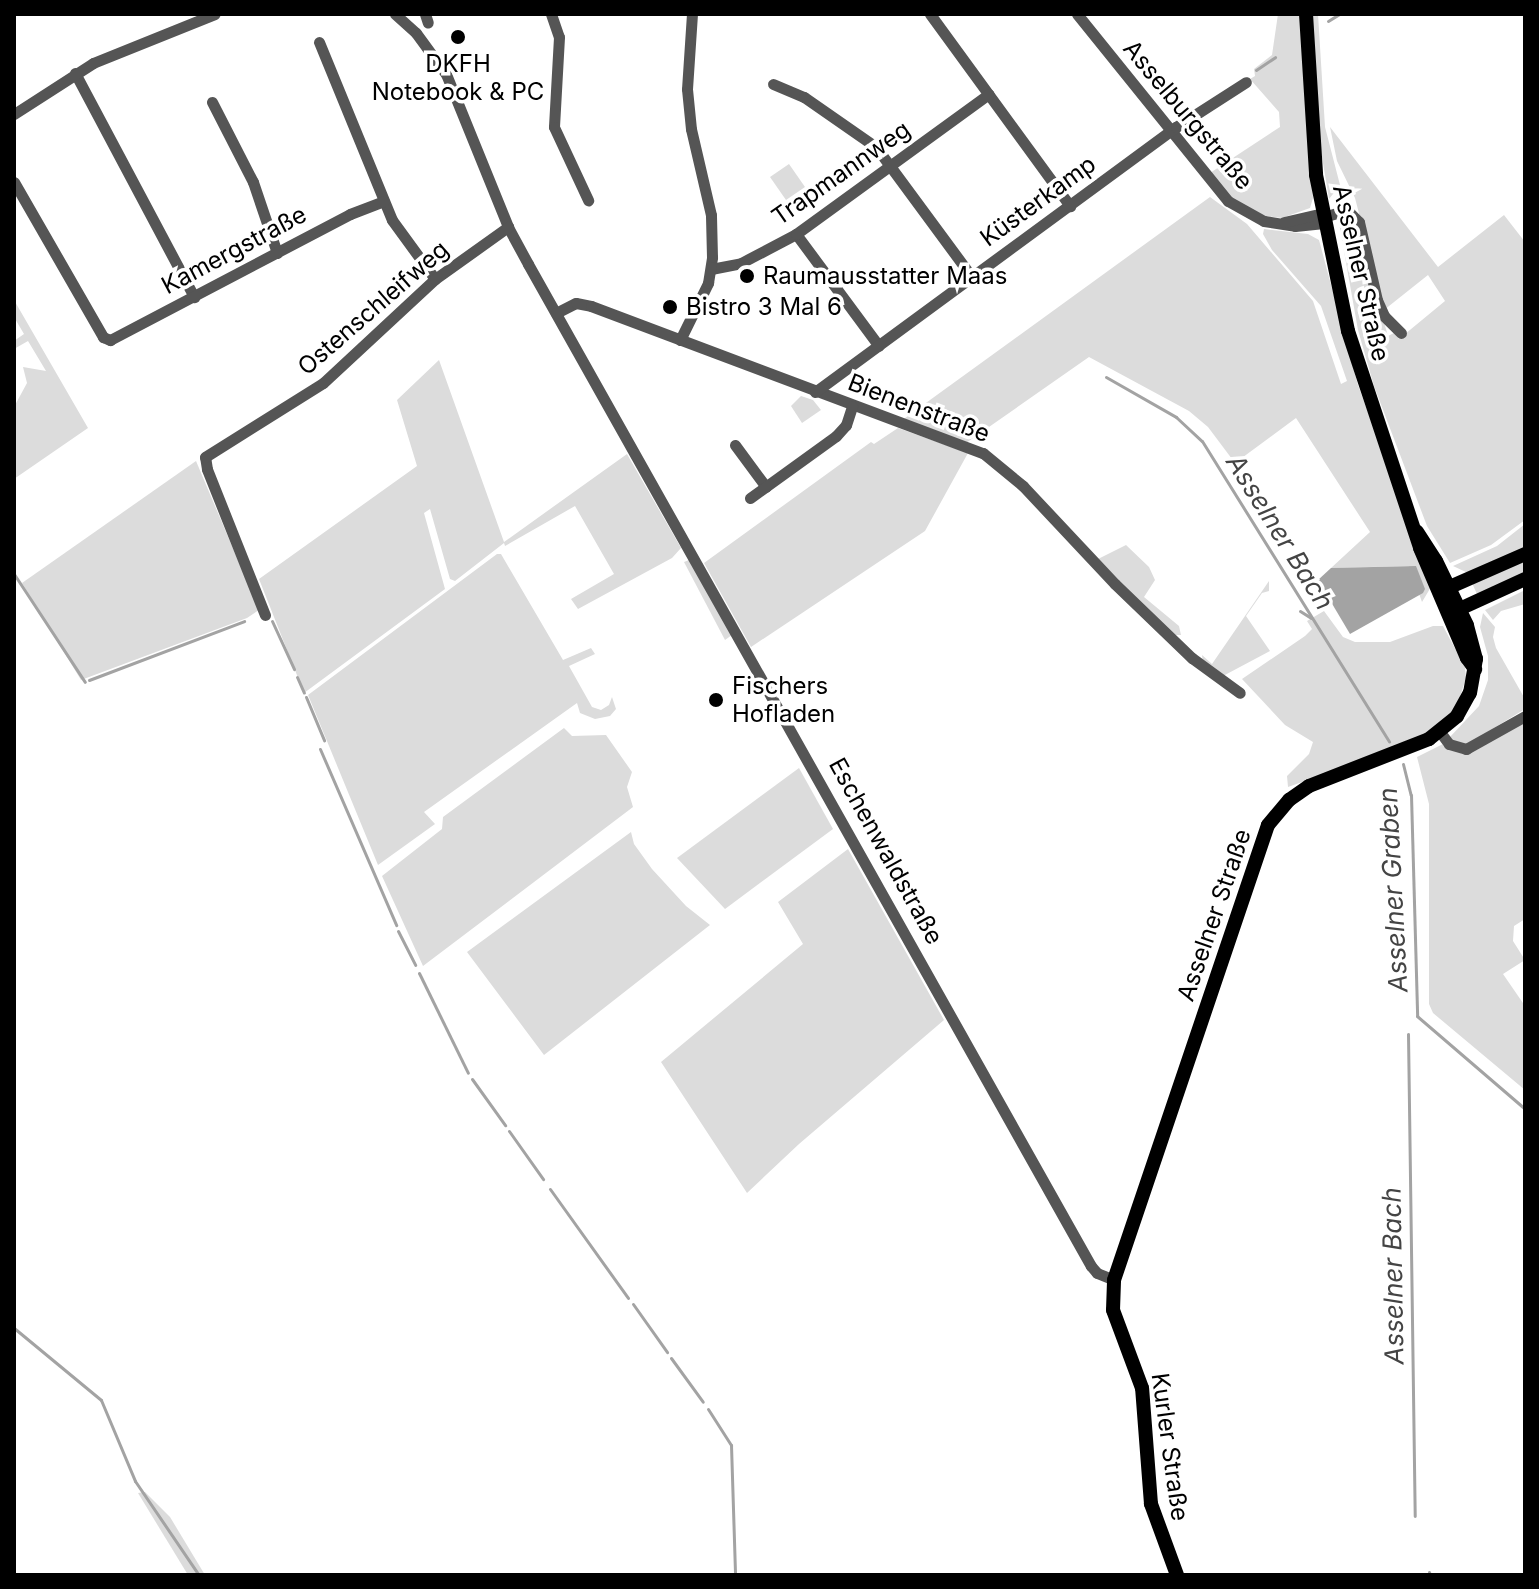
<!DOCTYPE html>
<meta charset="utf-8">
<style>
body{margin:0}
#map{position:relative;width:1539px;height:1589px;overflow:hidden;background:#fff;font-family:Inter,sans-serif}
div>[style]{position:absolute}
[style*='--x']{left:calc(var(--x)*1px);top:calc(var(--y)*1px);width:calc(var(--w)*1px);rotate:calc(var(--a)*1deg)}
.green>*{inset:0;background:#dcdcdc}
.water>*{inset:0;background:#a3a3a3}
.stream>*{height:3px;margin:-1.5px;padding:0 1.5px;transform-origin:1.5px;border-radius:1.5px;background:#a3a3a3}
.minor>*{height:11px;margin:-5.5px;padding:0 5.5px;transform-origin:5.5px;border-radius:5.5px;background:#555}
.major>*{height:14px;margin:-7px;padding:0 7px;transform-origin:7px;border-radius:7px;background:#000}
.dots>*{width:22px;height:22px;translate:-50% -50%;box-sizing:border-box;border:4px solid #fff;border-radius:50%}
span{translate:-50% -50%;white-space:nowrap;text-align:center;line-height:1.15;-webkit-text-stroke:7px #fff;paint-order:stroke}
.poi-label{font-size:24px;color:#000}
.left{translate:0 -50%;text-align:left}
.street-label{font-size:24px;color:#000}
.water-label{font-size:26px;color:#444;font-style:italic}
.frame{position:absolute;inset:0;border:16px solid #000;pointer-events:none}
</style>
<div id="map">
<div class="green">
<i style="clip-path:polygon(1278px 14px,1301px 14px,1313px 198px,1310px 208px,1282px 218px,1259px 215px,1236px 203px,1210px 173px,1280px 127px,1279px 112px,1250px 79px,1255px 76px,1254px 69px,1272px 55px)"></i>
<i style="clip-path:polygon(1310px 14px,1318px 14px,1325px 127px,1340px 185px,1329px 199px,1315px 115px)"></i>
<i style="clip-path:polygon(1330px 127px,1438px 267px,1504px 215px,1525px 242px,1525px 520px,1491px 545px,1450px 563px,1427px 526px,1374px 386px,1358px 330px,1339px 223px,1354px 219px,1388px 336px,1394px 333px,1399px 339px,1445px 301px,1428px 275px,1384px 310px,1355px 198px,1337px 161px)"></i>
<i style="clip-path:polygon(789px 164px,805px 187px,786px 200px,770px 177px)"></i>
<i style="clip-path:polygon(1210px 197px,1247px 224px,1313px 301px,1341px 384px,1347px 381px,1321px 306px,1272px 250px,1263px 234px,1264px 229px,1308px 234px,1319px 240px,1358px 385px,1431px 587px,1422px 602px,1409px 566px,1331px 568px,1370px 532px,1296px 418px,1235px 463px,1208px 427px,1189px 411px,1089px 357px,966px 443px,901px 421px)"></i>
<i style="clip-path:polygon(14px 300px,88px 428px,14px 479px,14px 407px,27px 383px,23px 367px,46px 371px,28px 341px,14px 349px,14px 341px,24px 334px,14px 317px)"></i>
<i style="clip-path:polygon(439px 360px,504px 542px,627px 454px,681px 548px,672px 558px,578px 609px,571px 599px,614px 574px,575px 506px,505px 546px,504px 543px,455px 581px,450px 579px,430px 509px,424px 513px,445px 589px,304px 693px,259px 579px,417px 466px,397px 400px)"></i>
<i style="clip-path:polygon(801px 396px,813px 400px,821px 410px,802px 423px,791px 406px)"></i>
<i style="clip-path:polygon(898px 428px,968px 453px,925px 531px,751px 647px,704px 563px,871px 442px,874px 444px)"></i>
<i style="clip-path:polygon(196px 461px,259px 610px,247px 618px,81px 680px,22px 583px)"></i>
<i style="clip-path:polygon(1525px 524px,1525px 548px,1468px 573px,1453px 566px,1497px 546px)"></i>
<i style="clip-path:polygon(1126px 545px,1149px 567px,1155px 580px,1144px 597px,1179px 626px,1181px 635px,1174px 635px,1135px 600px,1098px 559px)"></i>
<i style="clip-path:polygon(497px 554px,501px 554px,563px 660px,591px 648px,595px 654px,569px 666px,592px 707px,601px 710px,609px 705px,612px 697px,616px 709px,610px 716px,595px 719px,580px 713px,577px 703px,424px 812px,435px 824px,378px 865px,308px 695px)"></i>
<i style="clip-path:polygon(689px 560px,732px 635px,725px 640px,684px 562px)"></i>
<i style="clip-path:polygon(1525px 560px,1525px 573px,1477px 594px,1472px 583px)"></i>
<i style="clip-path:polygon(1269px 581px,1269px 591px,1262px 593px,1246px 616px,1270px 651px,1223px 676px,1203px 662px,1202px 655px,1212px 664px)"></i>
<i style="clip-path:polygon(1525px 590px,1525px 604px,1501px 611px,1493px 620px,1485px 610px)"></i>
<i style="clip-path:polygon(1324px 611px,1343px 637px,1355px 642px,1390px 642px,1433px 626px,1443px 626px,1465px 667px,1466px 678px,1456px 709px,1415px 742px,1288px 787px,1287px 776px,1309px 754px,1313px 742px,1285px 725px,1242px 679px,1305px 636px,1312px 629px,1307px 621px)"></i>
<i style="clip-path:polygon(1483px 613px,1495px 627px,1493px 637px,1496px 648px,1525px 699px,1525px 709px,1466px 745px,1459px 745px,1450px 737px,1479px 706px,1488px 680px,1488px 656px,1480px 627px)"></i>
<i style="clip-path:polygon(1525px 720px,1525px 919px,1514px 926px,1513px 941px,1525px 960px,1503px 974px,1525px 1006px,1525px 1090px,1433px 1013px,1429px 1004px,1429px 804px,1417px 757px,1443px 744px,1463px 754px)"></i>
<i style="clip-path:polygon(564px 728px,572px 736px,606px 735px,632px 772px,627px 787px,633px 807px,423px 966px,382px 876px,442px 829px,443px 817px)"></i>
<i style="clip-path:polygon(799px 768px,833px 829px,725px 909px,677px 858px)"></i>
<i style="clip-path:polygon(631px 832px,634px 844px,652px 869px,686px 906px,710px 925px,544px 1055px,467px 952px)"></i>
<i style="clip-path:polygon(848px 849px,944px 1020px,799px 1144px,747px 1193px,661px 1062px,803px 944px,778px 902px)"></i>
<i style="clip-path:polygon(145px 1492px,170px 1517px,205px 1575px,188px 1575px,138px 1493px)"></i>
</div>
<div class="water">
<i style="clip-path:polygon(1416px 566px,1425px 589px,1423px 593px,1350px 634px,1318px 580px,1331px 568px)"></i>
</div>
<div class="stream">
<i style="--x:1328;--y:21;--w:13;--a:-32"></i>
<i style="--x:1256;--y:70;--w:23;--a:-34"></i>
<i style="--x:1106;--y:377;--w:81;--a:29.7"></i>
<i style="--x:1176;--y:417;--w:35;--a:43"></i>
<i style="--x:1202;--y:441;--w:354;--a:58.1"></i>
<i style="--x:14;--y:574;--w:129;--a:56.7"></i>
<i style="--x:1300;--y:611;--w:13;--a:32"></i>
<i style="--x:272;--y:621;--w:53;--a:65.4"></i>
<i style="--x:297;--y:677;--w:17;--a:66"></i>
<i style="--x:89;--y:680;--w:166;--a:-20.8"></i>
<i style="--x:306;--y:697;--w:47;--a:67.3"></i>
<i style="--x:320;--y:749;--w:192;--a:66.6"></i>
<i style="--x:1403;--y:764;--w:32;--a:76"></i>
<i style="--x:1411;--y:795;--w:221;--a:88.4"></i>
<i style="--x:1417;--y:1016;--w:143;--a:40.7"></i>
<i style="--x:398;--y:931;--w:38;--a:63"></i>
<i style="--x:419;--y:973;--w:111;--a:63.9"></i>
<i style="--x:1408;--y:1034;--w:482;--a:89.2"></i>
<i style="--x:472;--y:1079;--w:57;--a:54.3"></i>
<i style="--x:509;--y:1131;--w:59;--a:54.7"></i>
<i style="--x:550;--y:1189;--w:134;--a:54.4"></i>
<i style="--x:633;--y:1304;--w:59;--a:54.7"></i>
<i style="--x:14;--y:1328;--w:113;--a:39.6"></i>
<i style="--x:101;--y:1400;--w:88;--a:67.2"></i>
<i style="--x:135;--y:1481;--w:114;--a:55.8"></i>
<i style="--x:671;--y:1358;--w:54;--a:54"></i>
<i style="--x:708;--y:1409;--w:43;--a:57.4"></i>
<i style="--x:731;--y:1445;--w:130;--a:88.2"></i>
<i style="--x:1429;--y:1572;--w:3;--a:72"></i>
</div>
<div class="minor">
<i style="--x:395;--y:14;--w:28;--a:42"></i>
<i style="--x:416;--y:33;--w:51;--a:53.8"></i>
<i style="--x:446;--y:74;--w:165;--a:67.9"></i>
<i style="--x:508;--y:227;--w:42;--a:61.6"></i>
<i style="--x:528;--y:264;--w:1149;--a:60.67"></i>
<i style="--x:1091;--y:1266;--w:9;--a:49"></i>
<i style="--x:1097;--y:1273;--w:18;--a:22"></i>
<i style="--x:425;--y:14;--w:9;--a:72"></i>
<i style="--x:551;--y:14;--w:24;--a:71"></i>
<i style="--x:559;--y:37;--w:90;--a:93.2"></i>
<i style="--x:554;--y:127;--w:81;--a:65"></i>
<i style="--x:930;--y:14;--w:238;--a:53.9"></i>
<i style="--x:1077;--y:14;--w:240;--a:51.1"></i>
<i style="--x:1228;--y:201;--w:41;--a:29.1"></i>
<i style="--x:1264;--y:221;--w:31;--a:9"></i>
<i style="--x:1295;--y:226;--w:29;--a:-6"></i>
<i style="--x:319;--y:42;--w:192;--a:67.7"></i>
<i style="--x:392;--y:220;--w:73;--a:53.9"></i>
<i style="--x:75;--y:73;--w:254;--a:62"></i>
<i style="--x:773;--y:84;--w:34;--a:23"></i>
<i style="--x:804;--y:97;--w:88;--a:34.8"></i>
<i style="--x:876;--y:147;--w:162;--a:53.6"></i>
<i style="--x:212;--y:102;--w:90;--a:62.9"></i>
<i style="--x:253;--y:182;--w:75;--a:71.3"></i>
<i style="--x:14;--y:114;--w:94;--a:-32.8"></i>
<i style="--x:93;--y:63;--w:131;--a:-21.9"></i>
<i style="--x:14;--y:182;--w:179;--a:60.1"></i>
<i style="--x:103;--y:337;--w:8;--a:23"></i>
<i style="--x:110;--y:340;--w:271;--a:-27.7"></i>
<i style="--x:350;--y:214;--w:36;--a:-21"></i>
<i style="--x:1323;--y:217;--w:25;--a:-16"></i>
<i style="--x:1347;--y:210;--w:17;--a:45"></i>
<i style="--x:1359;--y:222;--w:80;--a:77"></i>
<i style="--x:1377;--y:300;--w:17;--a:66"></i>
<i style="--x:1384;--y:316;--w:24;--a:45"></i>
<i style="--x:1284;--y:222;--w:40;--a:-13"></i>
<i style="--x:796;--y:234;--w:139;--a:53.5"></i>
<i style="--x:711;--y:269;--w:31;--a:-11"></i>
<i style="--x:741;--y:263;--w:62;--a:-27.8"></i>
<i style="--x:796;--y:234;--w:238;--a:-36"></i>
<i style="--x:556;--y:313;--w:22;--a:-27"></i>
<i style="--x:576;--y:303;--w:15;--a:11"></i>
<i style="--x:591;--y:306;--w:419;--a:20.6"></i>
<i style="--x:983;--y:453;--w:52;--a:39.5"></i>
<i style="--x:1023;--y:486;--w:134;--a:46.8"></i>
<i style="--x:1115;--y:584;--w:107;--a:43.9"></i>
<i style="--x:1192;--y:658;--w:59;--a:36.1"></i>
<i style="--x:680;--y:340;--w:64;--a:-63.8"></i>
<i style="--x:708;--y:283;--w:26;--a:-81"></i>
<i style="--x:712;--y:257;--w:42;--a:-91.4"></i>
<i style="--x:711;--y:215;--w:88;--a:-103.1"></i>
<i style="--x:691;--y:129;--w:40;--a:-95.7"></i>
<i style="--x:687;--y:89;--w:75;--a:-86.2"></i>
<i style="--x:815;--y:392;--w:448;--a:-36.3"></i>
<i style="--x:1176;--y:127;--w:83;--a:-32.7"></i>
<i style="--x:735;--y:445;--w:52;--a:53.6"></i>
<i style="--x:750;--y:498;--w:106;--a:-35.8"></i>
<i style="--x:836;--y:436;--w:15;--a:-48"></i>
<i style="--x:846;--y:425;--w:20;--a:-72"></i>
<i style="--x:265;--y:615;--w:157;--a:-111.7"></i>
<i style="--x:207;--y:469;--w:12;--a:-99"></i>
<i style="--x:205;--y:457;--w:139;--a:-32.1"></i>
<i style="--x:323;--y:383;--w:153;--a:-42.9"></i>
<i style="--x:435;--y:279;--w:90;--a:-35.5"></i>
<i style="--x:1440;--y:732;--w:15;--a:53"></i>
<i style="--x:1449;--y:744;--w:18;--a:16"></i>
<i style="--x:1466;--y:749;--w:68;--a:-29.2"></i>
</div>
<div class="major">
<i style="--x:1306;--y:14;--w:161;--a:86.4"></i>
<i style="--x:1316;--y:175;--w:159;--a:78.4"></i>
<i style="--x:1348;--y:331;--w:229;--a:71.6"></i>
<i style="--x:1420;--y:548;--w:120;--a:66.9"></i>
<i style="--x:1467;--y:658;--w:14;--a:54"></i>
<i style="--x:1443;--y:590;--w:90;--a:-23.7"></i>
<i style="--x:1453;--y:612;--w:79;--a:-24.6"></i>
<i style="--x:1177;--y:1575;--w:76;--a:-110.1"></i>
<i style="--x:1151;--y:1504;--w:116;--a:-94.4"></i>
<i style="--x:1142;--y:1388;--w:83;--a:-110.4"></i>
<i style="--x:1113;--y:1310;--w:30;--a:-88"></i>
<i style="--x:1114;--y:1280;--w:480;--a:-71.3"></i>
<i style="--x:1268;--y:825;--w:33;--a:-50"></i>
<i style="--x:1289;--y:800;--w:24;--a:-35"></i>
<i style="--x:1309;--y:786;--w:129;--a:-21.4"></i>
<i style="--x:1429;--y:739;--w:36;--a:-39"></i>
<i style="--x:1457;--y:716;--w:26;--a:-61"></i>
<i style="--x:1470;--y:693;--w:35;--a:-80"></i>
<i style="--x:1476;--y:659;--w:35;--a:-105"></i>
<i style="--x:1467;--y:625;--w:71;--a:-115.8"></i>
<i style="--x:1436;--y:561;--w:35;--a:-123"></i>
</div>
<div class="dots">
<i style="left:458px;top:37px;background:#000"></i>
<i style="left:747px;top:276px;background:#000"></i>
<i style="left:670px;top:307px;background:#000"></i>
<i style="left:716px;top:700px;background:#000"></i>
</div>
<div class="poi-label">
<span style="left:458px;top:78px">DKFH<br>Notebook &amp; PC</span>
<span class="left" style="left:763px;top:276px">Raumausstatter Maas</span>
<span class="left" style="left:686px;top:307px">Bistro 3 Mal 6</span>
<span class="left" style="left:732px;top:700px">Fischers<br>Hofladen</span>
</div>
<div class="street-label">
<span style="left:1188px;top:115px;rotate:50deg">Asselburgstraße</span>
<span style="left:841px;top:173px;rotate:-35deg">Trapmannweg</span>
<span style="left:1038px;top:201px;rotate:-36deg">Küsterkamp</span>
<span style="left:234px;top:250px;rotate:-28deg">Kamergstraße</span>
<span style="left:1361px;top:273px;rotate:77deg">Asselner Straße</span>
<span style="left:373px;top:308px;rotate:-41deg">Ostenschleifweg</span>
<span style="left:919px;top:408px;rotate:21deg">Bienenstraße</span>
<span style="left:886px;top:851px;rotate:61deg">Eschenwaldstraße</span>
<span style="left:1214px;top:915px;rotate:-71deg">Asselner Straße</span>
<span style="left:1170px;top:1447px;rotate:82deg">Kurler Straße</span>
</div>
<div class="water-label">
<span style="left:1280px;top:532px;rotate:58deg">Asselner Bach</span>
<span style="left:1393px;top:890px;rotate:-93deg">Asselner Graben</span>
<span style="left:1393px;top:1276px;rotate:-91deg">Asselner Bach</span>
</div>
<div class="frame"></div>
</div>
